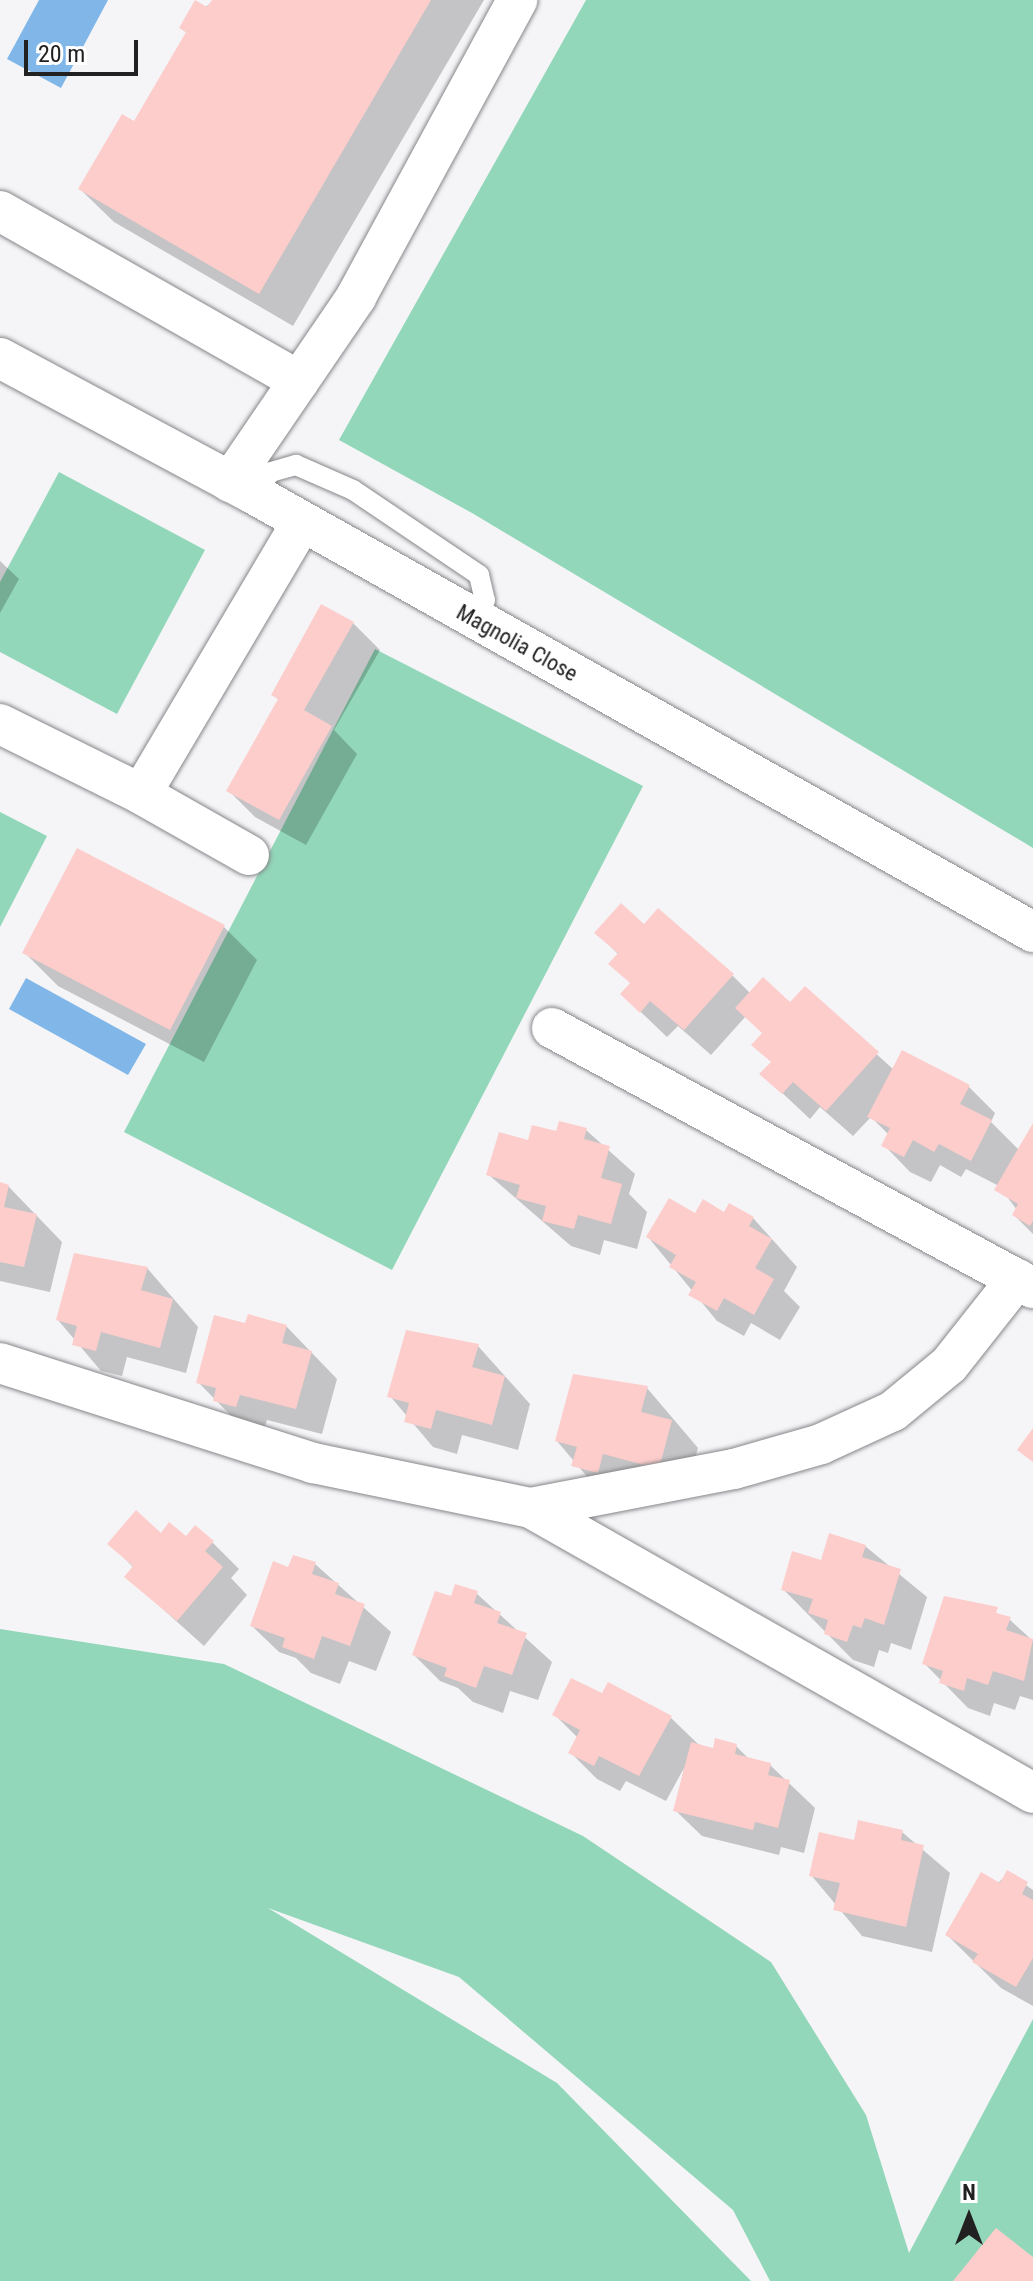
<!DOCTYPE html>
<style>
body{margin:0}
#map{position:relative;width:1033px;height:2281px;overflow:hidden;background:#f5f5f8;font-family:"Roboto Condensed",sans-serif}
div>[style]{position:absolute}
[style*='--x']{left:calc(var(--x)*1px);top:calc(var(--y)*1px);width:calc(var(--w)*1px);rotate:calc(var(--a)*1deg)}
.green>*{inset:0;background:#92d7b9}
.water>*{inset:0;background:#80b7e8}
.shadow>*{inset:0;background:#0003}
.building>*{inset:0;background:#fdcdcb}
.roads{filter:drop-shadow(0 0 2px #868789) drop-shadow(0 0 2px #868789)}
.service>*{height:20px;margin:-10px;padding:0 10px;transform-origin:10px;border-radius:10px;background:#fff}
.minor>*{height:40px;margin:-20px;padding:0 20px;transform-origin:20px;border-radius:20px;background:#fff}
span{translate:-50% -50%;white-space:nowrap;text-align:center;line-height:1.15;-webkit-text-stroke:6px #fff;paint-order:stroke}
.street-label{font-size:22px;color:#212122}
.north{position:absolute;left:929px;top:2177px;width:80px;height:80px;-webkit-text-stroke:6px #fff;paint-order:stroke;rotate:0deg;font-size:22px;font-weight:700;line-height:32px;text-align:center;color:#212122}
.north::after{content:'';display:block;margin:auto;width:28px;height:36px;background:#212122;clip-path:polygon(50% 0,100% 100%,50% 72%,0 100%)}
.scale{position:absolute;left:24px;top:40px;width:114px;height:36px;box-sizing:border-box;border:4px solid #212122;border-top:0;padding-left:10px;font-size:24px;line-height:28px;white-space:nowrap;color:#212122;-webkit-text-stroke:6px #fff;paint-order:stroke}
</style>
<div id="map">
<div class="green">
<i style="clip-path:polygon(586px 0,1033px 0,1033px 848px,472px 513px,339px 440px)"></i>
<i style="clip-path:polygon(59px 472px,205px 550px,117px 714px,0 652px,0 582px)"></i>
<i style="clip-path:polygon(375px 649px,643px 786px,392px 1270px,124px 1132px)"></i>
<i style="clip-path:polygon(0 812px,47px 836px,0 927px)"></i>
<i style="clip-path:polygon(0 1629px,224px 1664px,583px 1836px,771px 1962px,866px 2115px,909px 2253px,1033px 2019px,1033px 2281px,770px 2281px,733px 2210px,459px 1977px,268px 1908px,557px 2083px,751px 2281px,0 2281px)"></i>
</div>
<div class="water">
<i style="clip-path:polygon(39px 0,108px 0,61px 88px,7px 59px)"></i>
<i style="clip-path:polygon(26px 978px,146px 1044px,128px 1075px,9px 1009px)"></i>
</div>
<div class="shadow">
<i style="clip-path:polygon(214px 0,484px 0,293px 326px,114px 222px,80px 189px,135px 124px,188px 34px,181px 28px)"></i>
<i style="clip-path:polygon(0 561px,19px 579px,0 613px)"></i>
<i style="clip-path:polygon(322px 607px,353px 623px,380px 650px,334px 730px,357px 754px,306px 845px,255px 817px,228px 790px,279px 700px,273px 694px)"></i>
<i style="clip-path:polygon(645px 926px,733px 976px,751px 994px,790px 1005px,805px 989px,894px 1070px,969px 1087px,995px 1113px,991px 1122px,1019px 1150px,1033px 1127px,1033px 1234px,1014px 1215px,1017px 1210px,999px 1186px,966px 1169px,961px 1177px,940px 1165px,931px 1182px,910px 1172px,884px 1145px,889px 1135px,871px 1117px,853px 1136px,820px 1107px,810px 1119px,762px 1074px,772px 1063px,764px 1034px,746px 1016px,711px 1055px,678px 1026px,667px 1037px,622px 994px,631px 984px,619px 955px,597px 933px)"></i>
<i style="clip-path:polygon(224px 927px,257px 960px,204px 1062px,58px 986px,24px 952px)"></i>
<i style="clip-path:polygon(586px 1130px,635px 1174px,629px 1194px,647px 1212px,637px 1249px,604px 1240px,600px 1255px,571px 1246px,489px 1175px,529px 1142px)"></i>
<i style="clip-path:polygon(0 1184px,8px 1186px,62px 1242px,50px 1292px,0 1281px)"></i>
<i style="clip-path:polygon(725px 1214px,753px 1218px,797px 1267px,784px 1291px,800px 1307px,780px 1340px,751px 1323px,744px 1336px,717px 1321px,648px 1237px,695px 1216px)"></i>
<i style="clip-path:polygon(147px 1268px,198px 1327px,186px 1373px,127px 1357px,122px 1376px,101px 1371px,58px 1320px)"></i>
<i style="clip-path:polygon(286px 1326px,337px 1379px,322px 1434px,267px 1420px,263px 1432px,242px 1427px,198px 1382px)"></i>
<i style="clip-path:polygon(478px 1346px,530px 1404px,518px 1450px,462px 1435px,457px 1454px,433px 1447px,390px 1396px)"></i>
<i style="clip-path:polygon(647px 1388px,698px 1448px,685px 1494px,600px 1492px,557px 1441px)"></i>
<i style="clip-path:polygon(161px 1535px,212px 1542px,239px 1569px,231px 1578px,247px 1595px,204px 1646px,127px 1577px,134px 1568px,110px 1544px)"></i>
<i style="clip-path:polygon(865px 1546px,927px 1597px,911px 1650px,891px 1643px,888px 1653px,879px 1650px,874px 1667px,853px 1660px,783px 1589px,822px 1562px)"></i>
<i style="clip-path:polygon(315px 1564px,391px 1632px,376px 1671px,349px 1661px,340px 1684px,311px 1673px,296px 1658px,279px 1652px,252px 1626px,290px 1569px)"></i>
<i style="clip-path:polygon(476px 1593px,552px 1662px,538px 1700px,510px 1691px,503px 1713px,473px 1702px,458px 1688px,440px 1681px,414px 1655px,452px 1599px)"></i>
<i style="clip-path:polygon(973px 1602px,1009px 1619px,1033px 1641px,1033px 1700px,1020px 1696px,1015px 1710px,994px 1703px,990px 1716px,968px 1708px,924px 1663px)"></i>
<i style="clip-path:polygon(608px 1685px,671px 1718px,698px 1744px,714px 1750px,736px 1746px,750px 1760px,770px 1765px,815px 1808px,804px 1853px,781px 1847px,779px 1855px,702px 1836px,675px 1810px,684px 1768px,666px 1801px,626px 1781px,620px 1791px,597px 1779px,571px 1753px,578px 1738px,554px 1714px,603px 1696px)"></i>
<i style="clip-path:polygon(902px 1832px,950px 1873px,932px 1952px,862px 1936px,811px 1875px,855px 1842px)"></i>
<i style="clip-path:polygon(1008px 1873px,1033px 1890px,1033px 2006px,1001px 1988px,947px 1935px)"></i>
</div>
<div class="building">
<i style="clip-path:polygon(195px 0,207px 7px,212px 0,431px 0,259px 294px,78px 189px,122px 114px,134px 121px,186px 32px,179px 28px)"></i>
<i style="clip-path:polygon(321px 604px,354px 622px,304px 710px,332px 726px,279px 820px,226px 791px,278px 699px,271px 695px)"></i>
<i style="clip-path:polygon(77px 848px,225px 925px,170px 1030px,22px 953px)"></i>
<i style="clip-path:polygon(621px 903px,644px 924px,658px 908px,734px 974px,684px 1030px,650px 1001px,640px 1013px,620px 994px,630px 983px,608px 964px,618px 953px,594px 933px)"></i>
<i style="clip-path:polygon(763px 977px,790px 1002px,805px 986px,879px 1052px,826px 1111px,793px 1082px,782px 1094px,759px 1074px,771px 1062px,751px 1045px,762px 1033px,735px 1008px)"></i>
<i style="clip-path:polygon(902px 1050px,970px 1085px,960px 1104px,992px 1120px,971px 1161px,939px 1144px,934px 1152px,913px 1140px,904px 1157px,881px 1146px,890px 1128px,867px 1117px)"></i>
<i style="clip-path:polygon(559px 1121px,587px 1128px,584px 1139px,610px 1146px,601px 1178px,622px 1184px,611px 1224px,578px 1215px,574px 1229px,542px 1221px,546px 1206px,516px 1198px,520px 1185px,486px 1175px,499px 1132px,528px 1140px,532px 1125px,556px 1131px)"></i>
<i style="clip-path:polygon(1033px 1123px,1033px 1221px,1030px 1226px,1012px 1215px,1018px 1204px,994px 1190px)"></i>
<i style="clip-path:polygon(0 1182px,9px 1185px,4px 1207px,37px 1214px,24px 1267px,0 1262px)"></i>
<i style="clip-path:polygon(669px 1198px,695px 1213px,703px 1199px,724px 1212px,729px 1203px,754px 1217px,749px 1226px,772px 1239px,755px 1268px,774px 1279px,754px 1315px,724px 1298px,717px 1311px,688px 1295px,696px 1282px,669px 1267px,676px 1255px,646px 1237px)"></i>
<i style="clip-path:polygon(74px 1253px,148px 1267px,141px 1290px,173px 1299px,160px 1348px,101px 1332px,96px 1351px,72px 1345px,77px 1326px,56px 1320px)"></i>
<i style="clip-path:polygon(248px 1314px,287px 1325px,282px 1343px,312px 1351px,296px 1409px,240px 1395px,236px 1407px,213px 1401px,216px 1388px,196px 1383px,214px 1315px,245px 1323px)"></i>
<i style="clip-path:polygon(406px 1330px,479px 1344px,472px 1367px,505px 1376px,492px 1425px,436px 1410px,431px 1429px,404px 1422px,409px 1403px,387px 1397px)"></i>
<i style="clip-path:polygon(573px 1374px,648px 1386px,641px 1412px,672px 1420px,659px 1469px,603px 1454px,598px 1473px,571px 1466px,577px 1447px,555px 1441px)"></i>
<i style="clip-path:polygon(1033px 1428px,1033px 1462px,1017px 1450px)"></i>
<i style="clip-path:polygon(136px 1510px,161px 1533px,169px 1522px,186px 1536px,195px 1525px,214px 1541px,205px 1551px,223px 1567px,177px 1621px,124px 1577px,133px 1566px,107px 1544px)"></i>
<i style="clip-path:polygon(829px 1533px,866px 1545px,862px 1557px,901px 1569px,884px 1625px,865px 1618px,861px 1628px,853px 1625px,847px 1642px,824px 1634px,828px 1620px,808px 1613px,813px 1599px,781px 1590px,792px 1551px,821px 1560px)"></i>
<i style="clip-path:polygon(293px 1555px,316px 1562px,312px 1574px,339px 1583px,335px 1594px,365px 1604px,350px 1646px,322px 1636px,314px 1659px,282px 1647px,285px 1638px,250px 1626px,273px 1561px,288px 1567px)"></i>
<i style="clip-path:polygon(455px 1584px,478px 1591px,474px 1603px,501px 1612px,497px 1623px,527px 1633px,512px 1675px,484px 1666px,476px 1688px,444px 1676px,447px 1668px,412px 1655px,435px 1591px,451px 1596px)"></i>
<i style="clip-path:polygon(944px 1596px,998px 1607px,996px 1613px,1011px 1617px,1006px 1630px,1033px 1639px,1024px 1681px,993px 1671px,988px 1685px,967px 1678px,964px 1691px,939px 1683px,943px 1671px,922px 1664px)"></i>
<i style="clip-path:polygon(571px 1678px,602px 1693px,608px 1682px,672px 1716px,639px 1776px,599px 1756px,594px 1766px,568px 1753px,580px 1730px,552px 1715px)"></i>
<i style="clip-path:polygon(715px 1738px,737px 1744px,735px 1754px,771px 1763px,768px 1775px,790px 1780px,778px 1828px,755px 1822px,753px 1830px,673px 1811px,691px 1742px,713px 1748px)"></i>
<i style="clip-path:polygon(858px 1820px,903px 1830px,901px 1840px,924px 1845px,906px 1927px,833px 1910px,840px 1883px,809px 1876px,819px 1832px,854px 1840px)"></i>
<i style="clip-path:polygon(1007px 1870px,1028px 1882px,1022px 1894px,1033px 1900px,1033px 1958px,1016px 1987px,972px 1962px,978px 1954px,945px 1935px,981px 1872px,1000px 1883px)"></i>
<i style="clip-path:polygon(996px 2228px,1033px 2257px,1033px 2281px,953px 2281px)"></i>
</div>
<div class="roads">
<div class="service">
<i style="--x:252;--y:493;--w:28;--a:-48"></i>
<i style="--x:271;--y:472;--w:26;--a:-16"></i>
<i style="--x:296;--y:465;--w:62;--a:23.7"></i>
<i style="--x:353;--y:490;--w:152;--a:34"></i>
<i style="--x:479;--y:575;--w:26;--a:77"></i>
<i style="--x:485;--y:600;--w:22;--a:114"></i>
</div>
<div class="minor">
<i style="--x:0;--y:211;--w:344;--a:29.6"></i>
<i style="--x:0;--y:358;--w:286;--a:28.2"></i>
<i style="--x:252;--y:493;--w:896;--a:29.34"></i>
<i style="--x:230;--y:482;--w:224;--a:-55.7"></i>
<i style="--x:356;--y:297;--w:338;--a:-61.5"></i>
<i style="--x:0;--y:724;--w:157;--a:26.4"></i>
<i style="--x:141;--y:794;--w:315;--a:-59.4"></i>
<i style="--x:141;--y:794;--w:124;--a:29.5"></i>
<i style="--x:552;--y:1028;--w:547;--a:28.39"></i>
<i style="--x:0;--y:1363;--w:329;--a:17.7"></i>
<i style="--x:313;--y:1463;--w:223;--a:11.7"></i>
<i style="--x:531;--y:1508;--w:577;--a:29.58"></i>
<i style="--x:531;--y:1508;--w:207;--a:-10.9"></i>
<i style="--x:734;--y:1469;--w:91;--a:-16"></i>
<i style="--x:821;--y:1444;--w:79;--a:-24.6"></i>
<i style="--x:893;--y:1411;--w:72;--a:-39.4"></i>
<i style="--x:949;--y:1365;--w:110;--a:-51.7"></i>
</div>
</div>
<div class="street-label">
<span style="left:517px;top:643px;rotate:29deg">Magnolia Close</span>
</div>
<div class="north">N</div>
<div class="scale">20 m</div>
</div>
